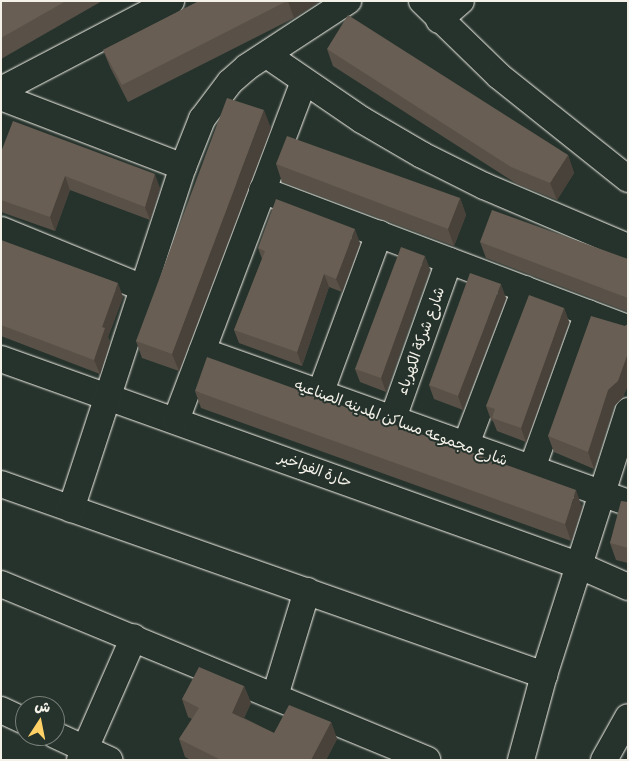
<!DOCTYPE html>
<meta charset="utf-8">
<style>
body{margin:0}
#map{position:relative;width:629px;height:761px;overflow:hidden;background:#26332d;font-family:Pangolin,"Playpen Sans Arabic",sans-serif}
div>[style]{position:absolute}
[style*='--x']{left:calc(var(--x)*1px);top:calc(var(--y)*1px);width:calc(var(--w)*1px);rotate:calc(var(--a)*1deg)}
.roads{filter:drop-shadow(0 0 1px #f4f1e8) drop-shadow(0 0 1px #f4f1e8)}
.street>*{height:26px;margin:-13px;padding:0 13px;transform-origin:13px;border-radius:13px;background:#26332d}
.wall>*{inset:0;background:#595147}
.shaded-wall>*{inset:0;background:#49423a}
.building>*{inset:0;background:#685e53}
span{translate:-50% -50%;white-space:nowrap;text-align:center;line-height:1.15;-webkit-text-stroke:4px #26332d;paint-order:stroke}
.street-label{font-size:15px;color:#f4f1e8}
.frame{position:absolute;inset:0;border:2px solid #f4f1e8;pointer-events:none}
.north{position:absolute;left:15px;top:696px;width:50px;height:50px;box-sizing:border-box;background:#26332d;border:1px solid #787f78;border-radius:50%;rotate:11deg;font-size:14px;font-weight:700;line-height:20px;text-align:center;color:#f4f1e8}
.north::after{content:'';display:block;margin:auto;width:18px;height:22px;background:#ffd166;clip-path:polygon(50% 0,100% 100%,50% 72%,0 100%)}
</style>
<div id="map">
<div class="roads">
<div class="street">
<i style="--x:422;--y:1;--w:107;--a:44.2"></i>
<i style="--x:499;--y:76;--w:165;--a:38.6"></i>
<i style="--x:439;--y:20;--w:29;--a:-41"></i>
<i style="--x:267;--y:55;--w:115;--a:34.4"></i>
<i style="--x:362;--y:120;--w:69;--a:30.3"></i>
<i style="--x:422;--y:155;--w:69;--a:26.6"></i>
<i style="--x:484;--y:186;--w:156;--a:23"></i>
<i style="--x:1;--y:90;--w:192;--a:-27.6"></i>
<i style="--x:1;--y:97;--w:195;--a:21"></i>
<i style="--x:262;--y:190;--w:391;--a:20.7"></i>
<i style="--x:1;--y:230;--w:153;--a:22.2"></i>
<i style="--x:202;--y:351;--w:452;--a:19.6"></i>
<i style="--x:1;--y:359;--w:613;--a:19.65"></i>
<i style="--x:578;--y:565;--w:55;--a:23.7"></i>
<i style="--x:320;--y:394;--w:171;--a:-69.8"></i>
<i style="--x:176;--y:420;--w:361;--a:-69.3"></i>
<i style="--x:392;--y:421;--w:170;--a:-70.4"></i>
<i style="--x:465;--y:447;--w:169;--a:-69.2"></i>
<i style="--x:531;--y:471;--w:168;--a:-70.2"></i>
<i style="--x:1;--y:484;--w:576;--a:19.38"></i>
<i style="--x:71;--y:509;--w:360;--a:-71.9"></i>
<i style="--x:183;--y:167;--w:52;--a:-68.4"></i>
<i style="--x:202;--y:119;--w:46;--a:-52.9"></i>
<i style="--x:230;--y:82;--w:23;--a:-41"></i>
<i style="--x:247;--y:67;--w:121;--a:-33.2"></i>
<i style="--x:1;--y:584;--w:461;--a:22.4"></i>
<i style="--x:275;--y:696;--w:110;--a:-73.1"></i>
<i style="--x:1;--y:710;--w:26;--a:25"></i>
<i style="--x:55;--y:735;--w:60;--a:24.8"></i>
<i style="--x:80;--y:760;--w:134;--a:-66.3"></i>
<i style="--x:521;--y:760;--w:88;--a:-74.9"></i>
<i style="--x:544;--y:675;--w:277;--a:-72.3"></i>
<i style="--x:604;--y:760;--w:49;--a:-60.8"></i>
</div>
</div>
<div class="wall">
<i style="clip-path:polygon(1px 1px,102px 1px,1px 59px)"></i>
<i style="clip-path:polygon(199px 1px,320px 1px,294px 18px,128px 102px,110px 67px,103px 50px)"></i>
<i style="clip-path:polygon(327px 49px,568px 155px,574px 173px,557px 200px,517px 184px,333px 66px)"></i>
<i style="clip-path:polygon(271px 128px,179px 371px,142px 358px,136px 341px)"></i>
<i style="clip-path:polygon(1px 152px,160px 188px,150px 220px,70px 190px,55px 231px,1px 212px)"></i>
<i style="clip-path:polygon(276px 164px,460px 198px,466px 215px,454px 246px,282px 182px)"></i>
<i style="clip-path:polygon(1px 240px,123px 297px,108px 337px,110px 342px,100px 374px,1px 336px)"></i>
<i style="clip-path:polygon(480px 242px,628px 259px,628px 312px,486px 258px)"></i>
<i style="clip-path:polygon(360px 243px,342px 292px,329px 287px,302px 366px,239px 343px,234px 330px,262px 259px,258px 248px)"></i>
<i style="clip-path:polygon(430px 269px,386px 392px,360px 382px,355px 369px)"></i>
<i style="clip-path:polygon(506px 298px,463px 410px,434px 399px,429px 385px)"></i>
<i style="clip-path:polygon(564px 308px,569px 322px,526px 442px,497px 431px,493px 421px,491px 420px,486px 406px)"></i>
<i style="clip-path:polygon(628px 324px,628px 385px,623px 397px,614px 406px,594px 469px,554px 452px,548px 436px,625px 326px)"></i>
<i style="clip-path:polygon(195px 391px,582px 507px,571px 541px,201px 408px)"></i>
<i style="clip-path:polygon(628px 502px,628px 563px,616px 560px,610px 543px)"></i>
<i style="clip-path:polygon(244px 686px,251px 703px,244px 718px,274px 733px,331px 722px,337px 739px,326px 760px,191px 760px,185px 757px,179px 739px,192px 719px,188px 717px,182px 699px)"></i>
</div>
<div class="shaded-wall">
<i style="clip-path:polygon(288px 1px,320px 1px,294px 18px)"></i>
<i style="clip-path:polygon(264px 110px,271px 128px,179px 371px,172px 354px)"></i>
<i style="clip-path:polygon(568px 155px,574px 173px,557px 200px,550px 183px)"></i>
<i style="clip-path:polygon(155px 174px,160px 188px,150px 220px,145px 207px)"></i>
<i style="clip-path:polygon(65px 176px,70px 190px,55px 231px,50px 217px)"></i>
<i style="clip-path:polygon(460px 198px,466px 215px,454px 246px,448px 229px)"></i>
<i style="clip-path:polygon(355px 229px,360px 243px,342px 292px,336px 279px)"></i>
<i style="clip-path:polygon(425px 256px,430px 269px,386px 392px,381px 378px)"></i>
<i style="clip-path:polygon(324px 274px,329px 287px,302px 366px,297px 352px)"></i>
<i style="clip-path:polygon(118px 283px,123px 297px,108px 337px,110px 342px,100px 374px,94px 360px,102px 327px)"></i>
<i style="clip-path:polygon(501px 284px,506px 298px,463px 410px,458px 396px)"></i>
<i style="clip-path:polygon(564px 308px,569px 322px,526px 442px,521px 428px)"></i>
<i style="clip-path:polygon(628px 353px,628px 385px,623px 397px,614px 406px,594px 469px,588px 452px,608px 390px)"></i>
<i style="clip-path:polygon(576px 490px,582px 507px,571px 541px,565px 524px)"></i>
<i style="clip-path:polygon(244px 686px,251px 703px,238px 730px,232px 713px)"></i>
<i style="clip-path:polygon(331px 722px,337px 739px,326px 760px,311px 760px)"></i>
</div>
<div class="building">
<i style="clip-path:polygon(1px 1px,66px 1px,1px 38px)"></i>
<i style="clip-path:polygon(199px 1px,287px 1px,122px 85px,103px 50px)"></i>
<i style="clip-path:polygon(348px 15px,568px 155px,550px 183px,511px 167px,327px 49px)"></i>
<i style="clip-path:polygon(227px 98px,264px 110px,172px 354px,136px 341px)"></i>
<i style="clip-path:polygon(13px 121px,155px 174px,145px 207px,65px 176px,50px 217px,1px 200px,1px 152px)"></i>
<i style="clip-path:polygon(287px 136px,460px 198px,448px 229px,276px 164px)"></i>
<i style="clip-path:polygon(276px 199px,355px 229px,336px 279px,324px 274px,297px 352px,234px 330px,265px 251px,258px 248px)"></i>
<i style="clip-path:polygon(492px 210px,628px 259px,628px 298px,480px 242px)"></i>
<i style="clip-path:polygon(1px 240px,118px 283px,102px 327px,105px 328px,94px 360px,1px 325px)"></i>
<i style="clip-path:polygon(401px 247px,425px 256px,381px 378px,355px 369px)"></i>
<i style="clip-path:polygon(470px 273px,501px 284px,458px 396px,429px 385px)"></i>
<i style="clip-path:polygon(529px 295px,564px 308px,521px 428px,492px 418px,495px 409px,486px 406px)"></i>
<i style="clip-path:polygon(591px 316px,625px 326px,628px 324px,628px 353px,618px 381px,608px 390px,588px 452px,548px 436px)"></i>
<i style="clip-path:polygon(207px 357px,576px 490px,565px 524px,195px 391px)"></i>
<i style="clip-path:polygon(621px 501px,628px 502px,628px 548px,610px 543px)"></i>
<i style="clip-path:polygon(199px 667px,244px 686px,232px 713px,274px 733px,289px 705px,331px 722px,311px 760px,221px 760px,179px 739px,199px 708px,182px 699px)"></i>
</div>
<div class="street-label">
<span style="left:421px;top:341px;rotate:-70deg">شارع شركة الكهرباء</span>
<span style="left:401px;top:423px;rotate:20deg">شارع مجموعه مساكن المدينه الصناعيه</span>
<span style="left:315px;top:470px;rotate:20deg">حارة الفواخير</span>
</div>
<div class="frame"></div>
<div class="north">ش</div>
</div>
